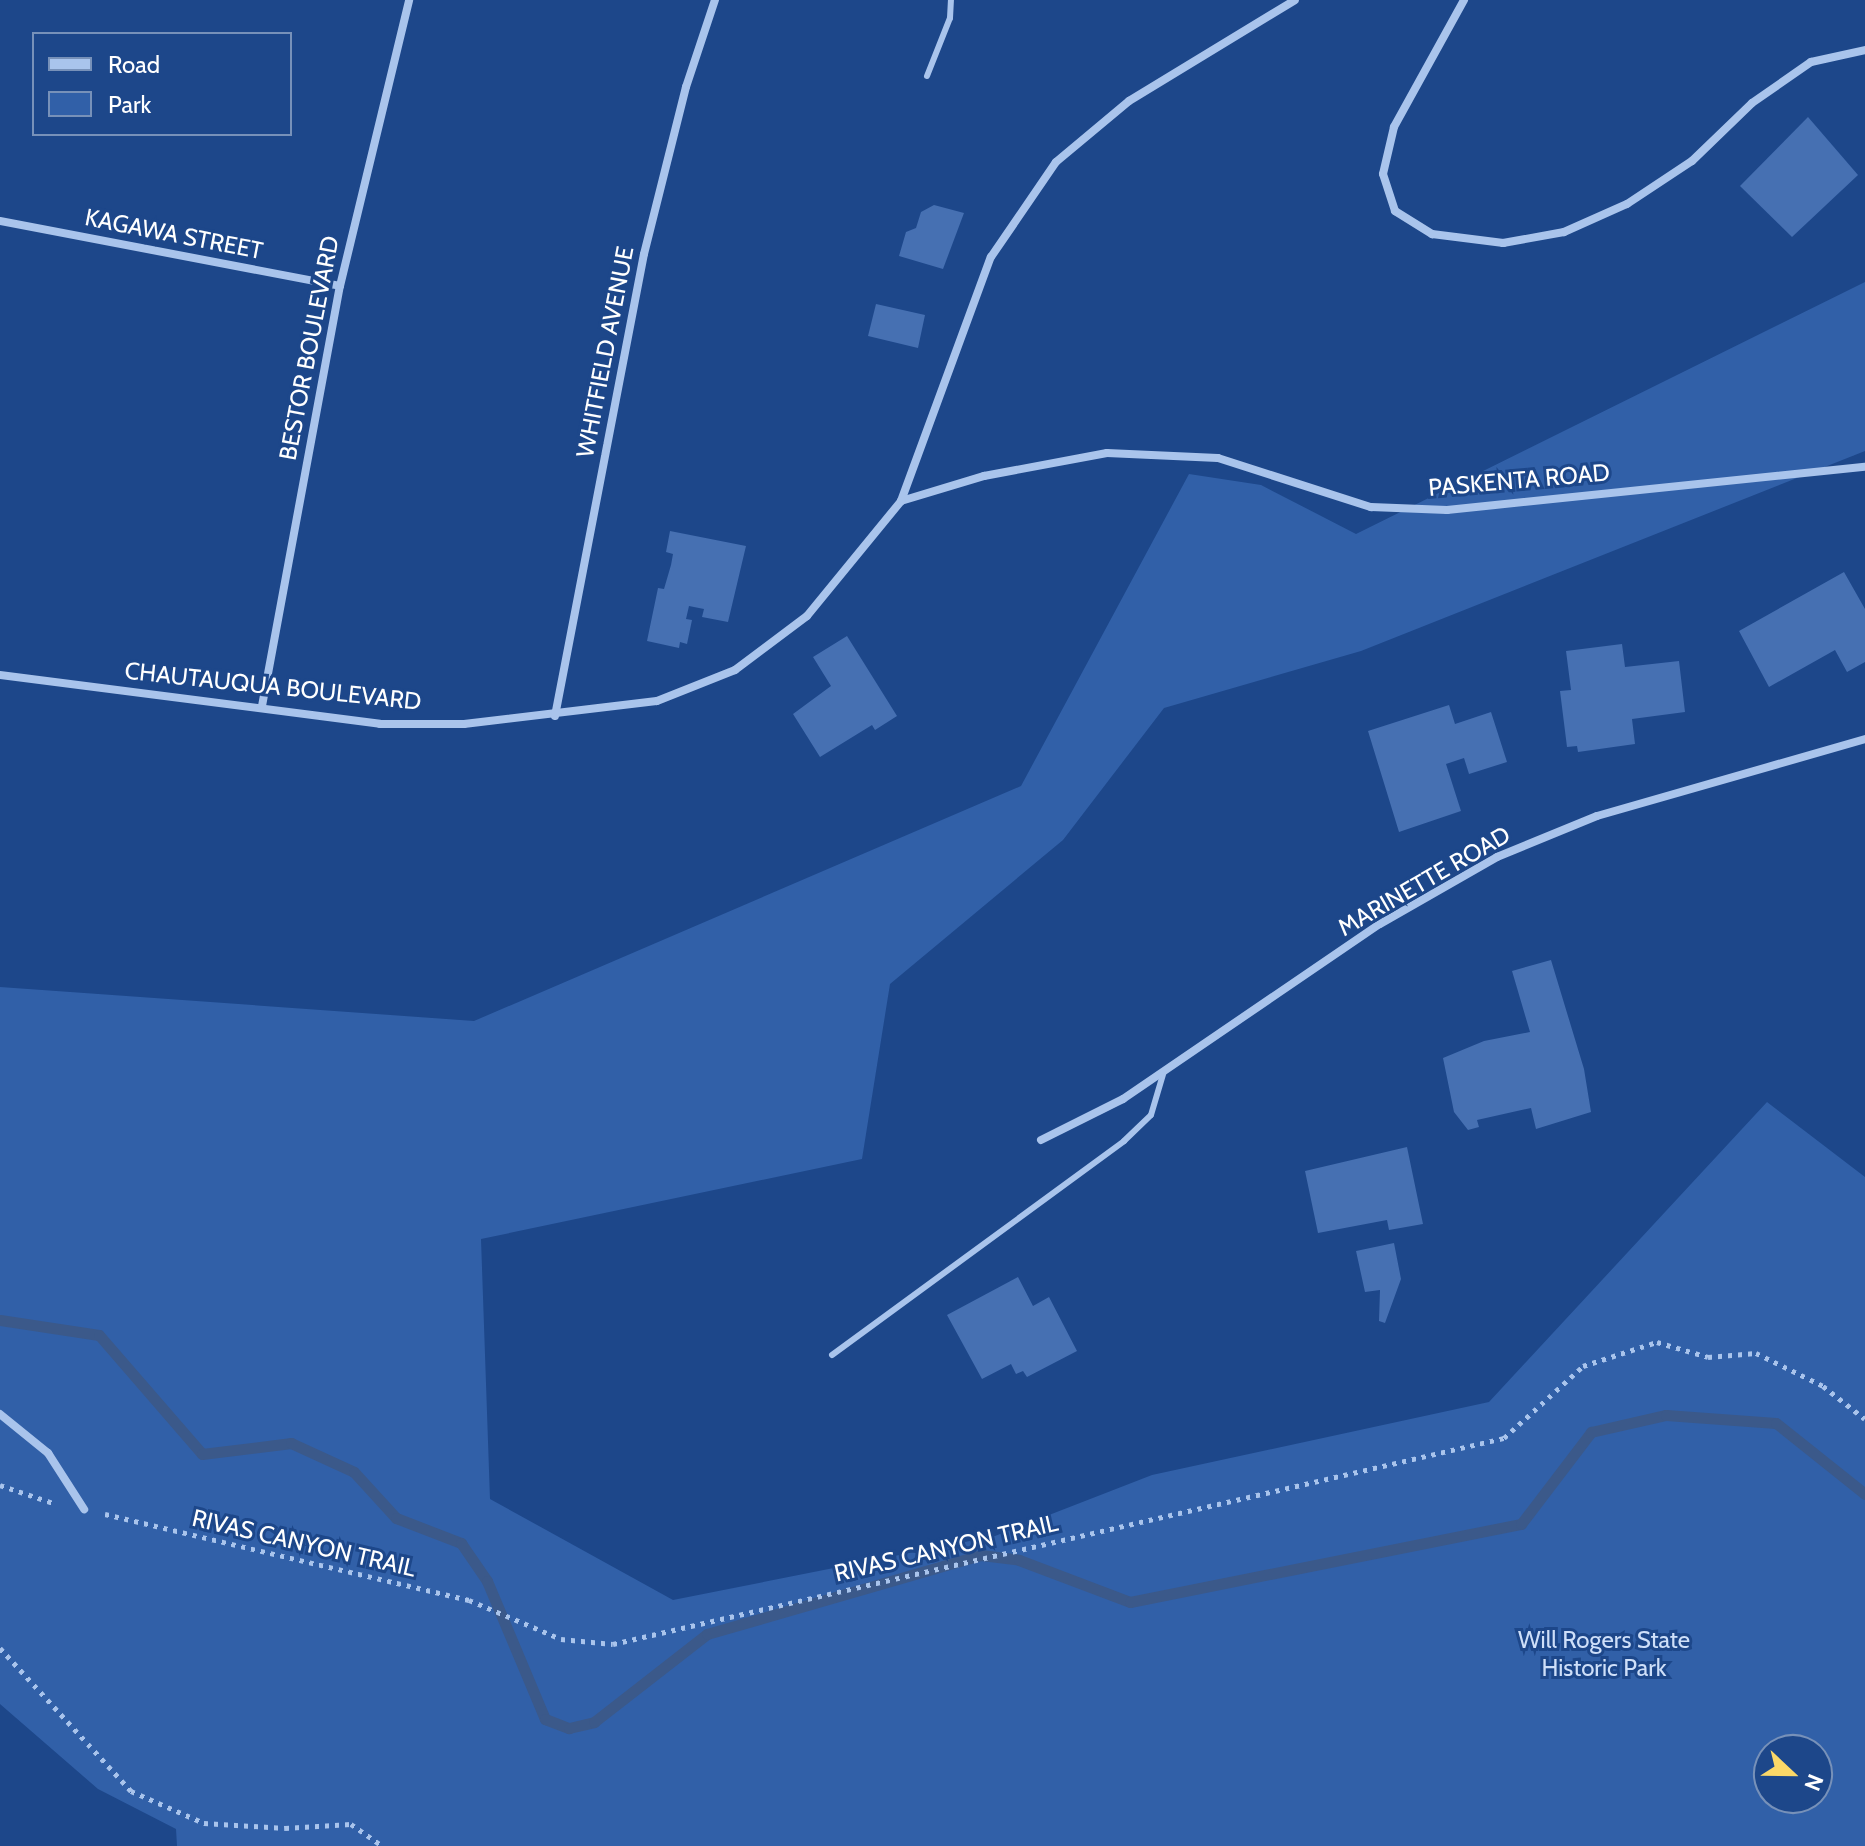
<!DOCTYPE html>
<style>
body{margin:0}
#map{position:relative;width:1865px;height:1846px;overflow:hidden;background:#1d478a;font-family:Cabin,sans-serif}
div>[style]{position:absolute}
[style*='--x']{left:calc(var(--x)*1px);top:calc(var(--y)*1px);width:calc(var(--w)*1px);rotate:calc(var(--a)*1deg)}
.green>*{inset:0;background:#3160a8}
.stream>*{height:11px;margin:-5.5px;padding:0 5.5px;transform-origin:5.5px;border-radius:5.5px;background:#3b598a}
.building>*{inset:0;background:#4670b2}
.path>*{height:5px;margin-top:-2.5px;transform-origin:0;background:repeating-linear-gradient(90deg,#a9c4ec 0 4px,transparent 0 10px)}
.service>*{height:6px;margin:-3px;padding:0 3px;transform-origin:3px;border-radius:3px;background:#a9c4ec}
.minor>*{height:8px;margin:-4px;padding:0 4px;transform-origin:4px;border-radius:4px;background:#a9c4ec}
span{translate:-50% -50%;white-space:nowrap;text-align:center;line-height:1.15;-webkit-text-stroke:6px #1d478a;paint-order:stroke}
.street-label{font-size:24px;color:#fff}
.park-label{font-size:24px;color:#cedff9}
.legend{position:absolute;left:32px;top:32px;width:260px;height:104px;box-sizing:border-box;background:#1d478a;border:2px solid #7791b9;margin:0;padding:10px 14px;list-style:none;font-size:24px;color:#fff}
.legend li{display:flex;align-items:center;gap:16px;height:40px}
.legend b{width:40px;border:2px solid #7791b9}
.north{position:absolute;left:1753px;top:1734px;width:80px;height:80px;box-sizing:border-box;background:#1d478a;border:2px solid #7791b9;border-radius:50%;rotate:112deg;font-size:22px;font-weight:700;line-height:32px;text-align:center;color:#fff}
.north::after{content:'';display:block;margin:auto;width:28px;height:36px;background:#fbd868;clip-path:polygon(50% 0,100% 100%,50% 72%,0 100%)}
</style>
<div id="map">
<div class="green">
<i style="clip-path:polygon(evenodd,1865px 282px,1865px 451px,1361px 651px,1164px 708px,1063px 840px,890px 984px,862px 1159px,481px 1239px,490px 1499px,673px 1600px,995px 1536px,1152px 1475px,1489px 1402px,1767px 1102px,1865px 1177px,1865px 1846px,177px 1846px,176px 1829px,98px 1789px,0 1704px,0 987px,474px 1021px,1021px 786px,1189px 474px,1261px 485px,1356px 534px,1865px 282px,1769px 1750px,1817px 1750px,1817px 1798px,1769px 1798px,1769px 1750px)"></i>
</div>
<div class="stream">
<i style="--x:0;--y:1320;--w:100;--a:8.6"></i>
<i style="--x:99;--y:1335;--w:157;--a:49.1"></i>
<i style="--x:202;--y:1454;--w:90;--a:-7"></i>
<i style="--x:291;--y:1443;--w:69;--a:24.7"></i>
<i style="--x:354;--y:1472;--w:62;--a:47.6"></i>
<i style="--x:396;--y:1518;--w:70;--a:21"></i>
<i style="--x:461;--y:1543;--w:46;--a:55.6"></i>
<i style="--x:487;--y:1581;--w:150;--a:67.2"></i>
<i style="--x:545;--y:1719;--w:26;--a:21"></i>
<i style="--x:569;--y:1728;--w:26;--a:-13"></i>
<i style="--x:594;--y:1722;--w:143;--a:-37.9"></i>
<i style="--x:707;--y:1634;--w:285;--a:-16.1"></i>
<i style="--x:981;--y:1555;--w:38;--a:7"></i>
<i style="--x:1019;--y:1560;--w:119;--a:20.7"></i>
<i style="--x:1130;--y:1602;--w:399;--a:-11.3"></i>
<i style="--x:1521;--y:1524;--w:116;--a:-52.7"></i>
<i style="--x:1591;--y:1432;--w:77;--a:-12.8"></i>
<i style="--x:1666;--y:1415;--w:110;--a:4.2"></i>
<i style="--x:1776;--y:1423;--w:114;--a:38.6"></i>
</div>
<div class="building">
<i style="clip-path:polygon(1808px 117px,1858px 175px,1792px 237px,1740px 186px)"></i>
<i style="clip-path:polygon(934px 205px,964px 213px,943px 269px,899px 256px,906px 232px,916px 228px,921px 212px)"></i>
<i style="clip-path:polygon(876px 304px,925px 315px,918px 348px,868px 336px)"></i>
<i style="clip-path:polygon(670px 531px,746px 546px,728px 622px,702px 617px,704px 609px,689px 606px,686px 619px,692px 620px,687px 644px,680px 642px,679px 648px,647px 641px,658px 588px,664px 589px,671px 565px,673px 554px,666px 552px)"></i>
<i style="clip-path:polygon(1844px 572px,1865px 609px,1865px 662px,1847px 672px,1835px 650px,1769px 687px,1739px 631px)"></i>
<i style="clip-path:polygon(847px 636px,897px 716px,875px 730px,872px 725px,820px 757px,793px 714px,831px 686px,813px 657px)"></i>
<i style="clip-path:polygon(1622px 644px,1625px 667px,1679px 661px,1685px 712px,1632px 719px,1635px 744px,1578px 752px,1577px 746px,1567px 747px,1560px 691px,1571px 690px,1566px 651px)"></i>
<i style="clip-path:polygon(1449px 705px,1455px 724px,1491px 712px,1507px 762px,1469px 774px,1464px 758px,1446px 764px,1461px 811px,1399px 832px,1368px 731px)"></i>
<i style="clip-path:polygon(1551px 960px,1584px 1069px,1591px 1112px,1536px 1129px,1531px 1108px,1477px 1120px,1479px 1127px,1468px 1130px,1454px 1112px,1443px 1058px,1484px 1041px,1530px 1032px,1512px 971px)"></i>
<i style="clip-path:polygon(1407px 1147px,1423px 1224px,1389px 1230px,1387px 1220px,1318px 1233px,1305px 1171px)"></i>
<i style="clip-path:polygon(1394px 1243px,1401px 1279px,1385px 1323px,1379px 1321px,1380px 1290px,1365px 1292px,1356px 1251px)"></i>
<i style="clip-path:polygon(1018px 1277px,1033px 1306px,1049px 1297px,1077px 1351px,1027px 1377px,1023px 1371px,1016px 1374px,1011px 1364px,982px 1379px,947px 1315px)"></i>
</div>
<div class="path">
<i style="--x:0;--y:1485;--w:59;--a:18.7"></i>
<i style="--x:105;--y:1514;--w:374;--a:13.3"></i>
<i style="--x:469;--y:1600;--w:100;--a:23"></i>
<i style="--x:561;--y:1639;--w:52;--a:5.5"></i>
<i style="--x:613;--y:1644;--w:915;--a:-13.02"></i>
<i style="--x:1504;--y:1438;--w:107;--a:-42.3"></i>
<i style="--x:1583;--y:1366;--w:78;--a:-18"></i>
<i style="--x:1657;--y:1342;--w:53;--a:16.4"></i>
<i style="--x:1708;--y:1357;--w:48;--a:-4.8"></i>
<i style="--x:1756;--y:1353;--w:75;--a:26.2"></i>
<i style="--x:1823;--y:1386;--w:53;--a:38.2"></i>
<i style="--x:0;--y:1648;--w:194;--a:47.5"></i>
<i style="--x:131;--y:1791;--w:80;--a:23.7"></i>
<i style="--x:204;--y:1823;--w:81;--a:3.5"></i>
<i style="--x:285;--y:1828;--w:66;--a:-3.5"></i>
<i style="--x:351;--y:1824;--w:38;--a:35"></i>
</div>
<div class="service">
<i style="--x:927;--y:76;--w:62;--a:-68.4"></i>
<i style="--x:950;--y:18;--w:18;--a:-87"></i>
<i style="--x:832;--y:1355;--w:362;--a:-36.2"></i>
<i style="--x:1124;--y:1141;--w:37;--a:-44"></i>
<i style="--x:1151;--y:1115;--w:46;--a:-73.5"></i>
</div>
<div class="minor">
<i style="--x:1464;--y:0;--w:145;--a:118.9"></i>
<i style="--x:1394;--y:127;--w:48;--a:103.2"></i>
<i style="--x:1383;--y:174;--w:39;--a:72"></i>
<i style="--x:1395;--y:211;--w:44;--a:31.9"></i>
<i style="--x:1432;--y:234;--w:72;--a:7.2"></i>
<i style="--x:1503;--y:243;--w:62;--a:-10.2"></i>
<i style="--x:1564;--y:232;--w:69;--a:-24"></i>
<i style="--x:1627;--y:204;--w:78;--a:-33.5"></i>
<i style="--x:1692;--y:161;--w:83;--a:-44"></i>
<i style="--x:1752;--y:103;--w:72;--a:-34.8"></i>
<i style="--x:1811;--y:62;--w:55;--a:-12.5"></i>
<i style="--x:0;--y:221;--w:346;--a:10.8"></i>
<i style="--x:901;--y:501;--w:87;--a:-16.8"></i>
<i style="--x:984;--y:476;--w:125;--a:-10.6"></i>
<i style="--x:1107;--y:453;--w:111;--a:2.6"></i>
<i style="--x:1218;--y:458;--w:161;--a:17.8"></i>
<i style="--x:1371;--y:507;--w:76;--a:2.3"></i>
<i style="--x:1447;--y:510;--w:420;--a:-5.9"></i>
<i style="--x:0;--y:675;--w:383;--a:7.3"></i>
<i style="--x:380;--y:724;--w:84;--a:0"></i>
<i style="--x:464;--y:724;--w:194;--a:-6.8"></i>
<i style="--x:657;--y:701;--w:84;--a:-21.7"></i>
<i style="--x:735;--y:670;--w:90;--a:-36.9"></i>
<i style="--x:807;--y:616;--w:149;--a:-50.7"></i>
<i style="--x:901;--y:501;--w:260;--a:-69.8"></i>
<i style="--x:991;--y:257;--w:115;--a:-55.6"></i>
<i style="--x:1056;--y:162;--w:95;--a:-39.9"></i>
<i style="--x:1129;--y:101;--w:194;--a:-31.3"></i>
<i style="--x:262;--y:706;--w:427;--a:-79.5"></i>
<i style="--x:340;--y:286;--w:294;--a:-76.4"></i>
<i style="--x:555;--y:716;--w:470;--a:-79.1"></i>
<i style="--x:644;--y:254;--w:172;--a:-75.9"></i>
<i style="--x:686;--y:87;--w:92;--a:-71.6"></i>
<i style="--x:1041;--y:1140;--w:92;--a:-26.6"></i>
<i style="--x:1123;--y:1099;--w:311;--a:-34.3"></i>
<i style="--x:1380;--y:924;--w:135;--a:-29.8"></i>
<i style="--x:1497;--y:857;--w:108;--a:-22.3"></i>
<i style="--x:1597;--y:816;--w:279;--a:-16"></i>
<i style="--x:0;--y:1414;--w:62;--a:39.1"></i>
<i style="--x:48;--y:1453;--w:67;--a:57.3"></i>
</div>
<div class="street-label">
<span style="left:174px;top:234px;rotate:11deg">KAGAWA STREET</span>
<span style="left:309px;top:348px;rotate:-79deg">BESTOR BOULEVARD</span>
<span style="left:605px;top:352px;rotate:-79deg">WHITFIELD AVENUE</span>
<span style="left:1519px;top:480px;rotate:-5deg">PASKENTA ROAD</span>
<span style="left:273px;top:686px;rotate:6deg">CHAUTAUQUA BOULEVARD</span>
<span style="left:1424px;top:881px;rotate:-30deg">MARINETTE ROAD</span>
<span style="left:304px;top:1543px;rotate:13deg">RIVAS CANYON TRAIL</span>
<span style="left:946px;top:1548px;rotate:-13deg">RIVAS CANYON TRAIL</span>
</div>
<div class="park-label">
<span style="left:1604px;top:1654px">Will Rogers State<br>Historic Park</span>
</div>
<ul class="legend">
<li><b style="height:10px;background:#a9c4ec"></b>Road</li>
<li><b style="height:22px;background:#3160a8"></b>Park</li>
</ul>
<div class="north">N</div>
</div>
